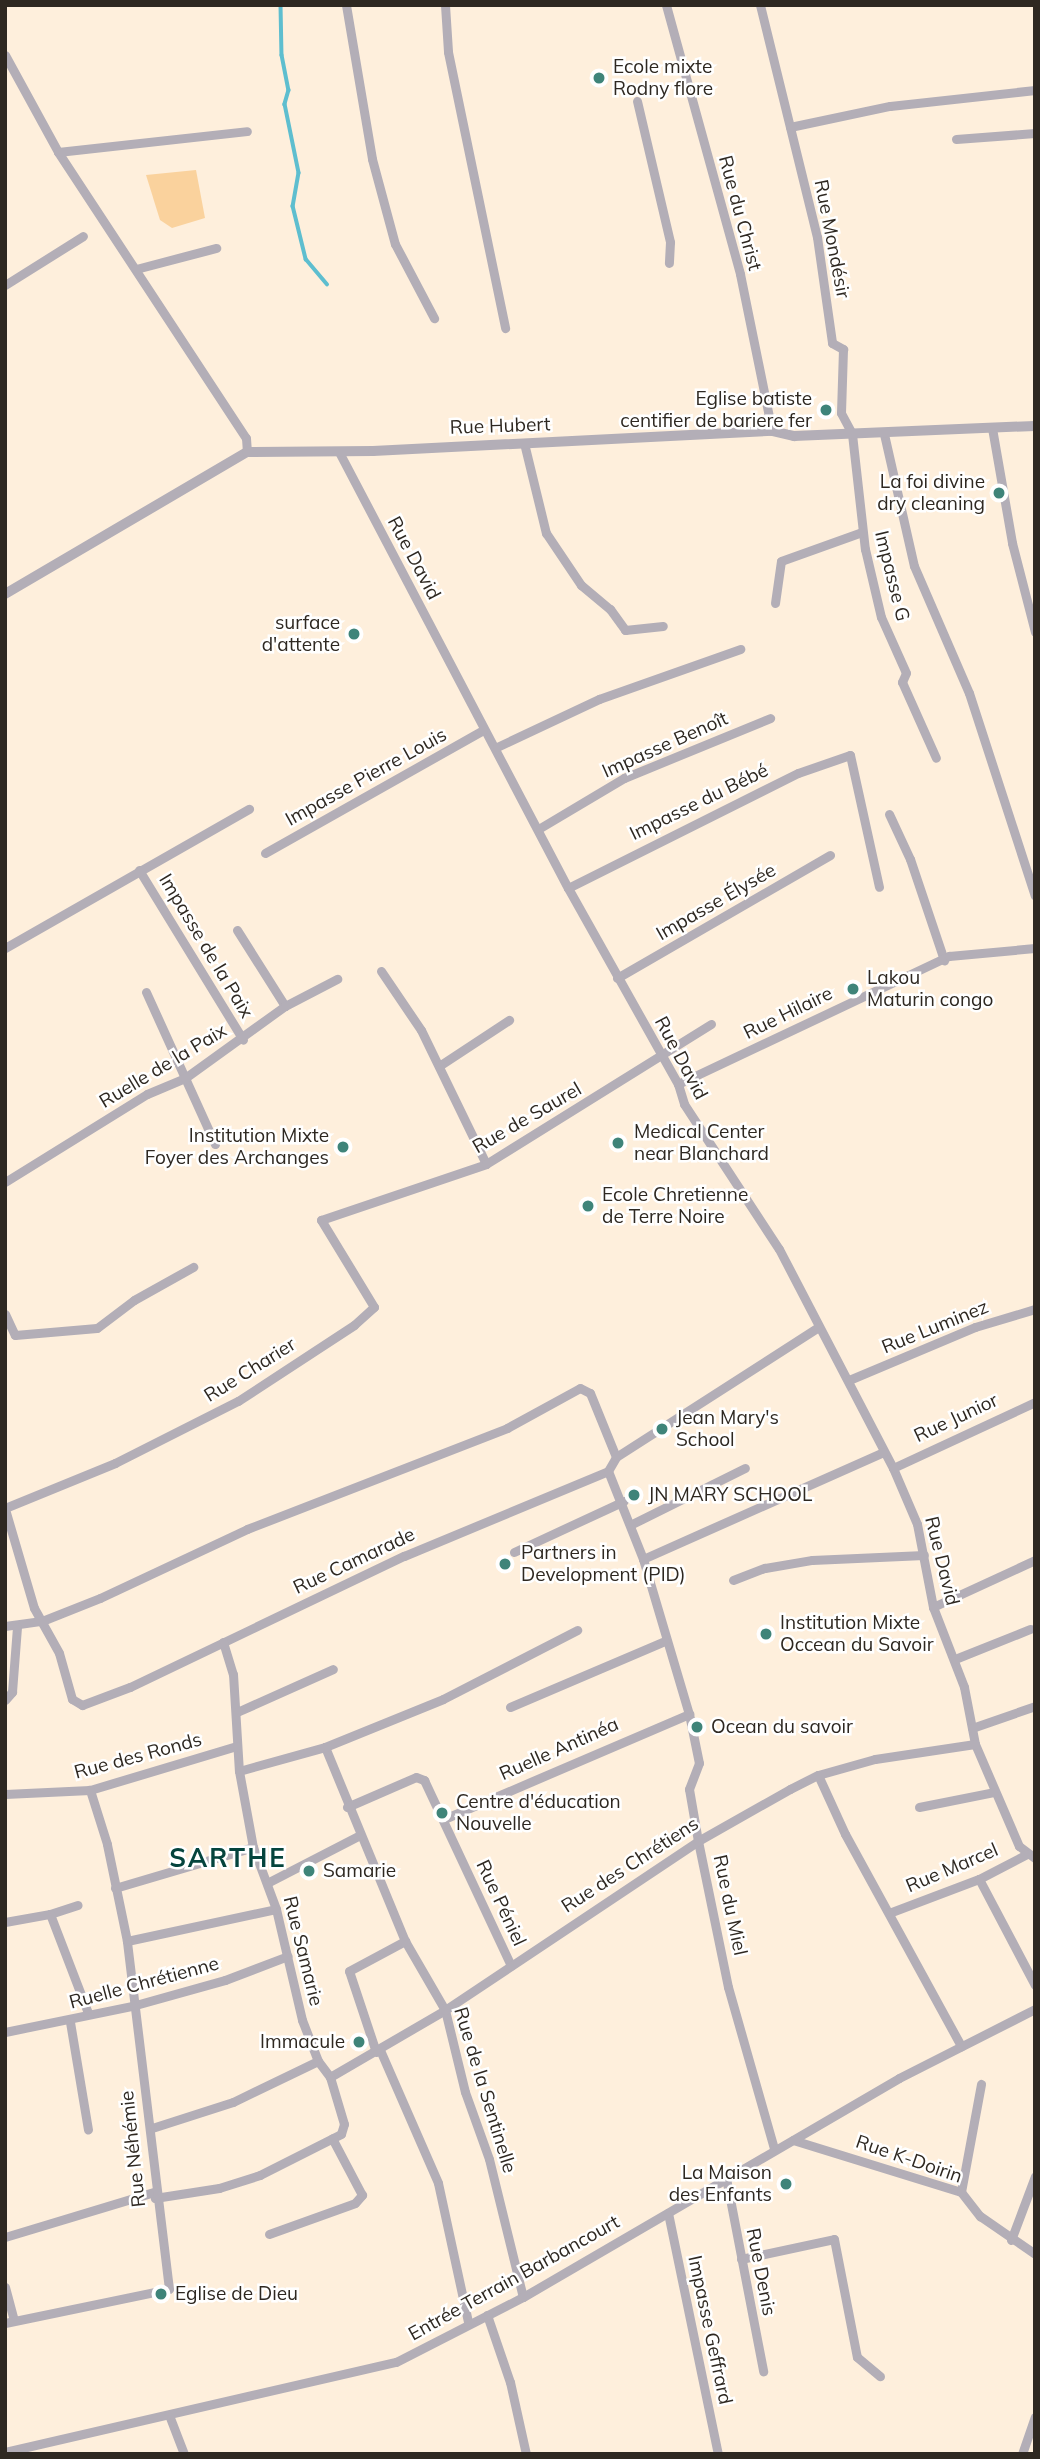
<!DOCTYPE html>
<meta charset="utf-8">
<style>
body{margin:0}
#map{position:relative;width:1040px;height:2459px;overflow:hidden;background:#feefdc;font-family:Mulish,sans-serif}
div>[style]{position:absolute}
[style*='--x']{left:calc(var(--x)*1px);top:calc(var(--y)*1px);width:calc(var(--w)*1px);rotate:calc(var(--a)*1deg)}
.green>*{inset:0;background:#fad29d}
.stream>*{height:3.5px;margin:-1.75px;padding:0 1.75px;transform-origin:1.75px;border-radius:1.75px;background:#5ebecf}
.minor>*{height:9px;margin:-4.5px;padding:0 4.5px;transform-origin:4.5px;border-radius:4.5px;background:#b3aeb7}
.tertiary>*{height:10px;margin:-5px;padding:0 5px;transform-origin:5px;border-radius:5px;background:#b3aeb7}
.dots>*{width:19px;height:19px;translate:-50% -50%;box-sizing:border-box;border:4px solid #fff;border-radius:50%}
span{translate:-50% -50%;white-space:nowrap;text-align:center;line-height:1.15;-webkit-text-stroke:5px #fff;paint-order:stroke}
.poi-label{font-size:19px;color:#2e2821}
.left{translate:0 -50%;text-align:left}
.right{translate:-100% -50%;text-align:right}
.street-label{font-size:19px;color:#2e2821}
.district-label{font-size:26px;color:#05443d;font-weight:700;letter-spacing:2px}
.frame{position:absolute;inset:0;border:7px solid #2e2821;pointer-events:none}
</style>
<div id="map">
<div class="green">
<i style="clip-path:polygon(196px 170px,205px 218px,172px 228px,160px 220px,146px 175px)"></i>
</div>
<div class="stream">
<i style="--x:281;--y:5;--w:50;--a:88.9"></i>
<i style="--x:282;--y:55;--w:36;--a:79"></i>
<i style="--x:289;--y:90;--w:15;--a:106"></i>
<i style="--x:285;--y:104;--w:70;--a:78.5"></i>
<i style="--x:299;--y:173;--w:34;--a:100"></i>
<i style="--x:293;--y:206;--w:55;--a:76.2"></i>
<i style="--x:306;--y:259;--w:33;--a:50"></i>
</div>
<div class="minor">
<i style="--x:346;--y:5;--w:156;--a:80.4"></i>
<i style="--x:372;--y:159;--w:88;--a:74.9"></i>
<i style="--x:395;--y:244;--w:84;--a:62.2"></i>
<i style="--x:445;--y:5;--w:47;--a:86.3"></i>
<i style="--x:448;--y:52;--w:282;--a:78.3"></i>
<i style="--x:666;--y:5;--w:279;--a:74.6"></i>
<i style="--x:740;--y:274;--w:160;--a:78.5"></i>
<i style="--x:760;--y:5;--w:239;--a:76.2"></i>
<i style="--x:817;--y:237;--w:107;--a:81.9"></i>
<i style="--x:832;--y:343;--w:13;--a:29"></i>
<i style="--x:843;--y:349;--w:64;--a:91.8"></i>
<i style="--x:841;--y:413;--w:24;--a:62"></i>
<i style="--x:852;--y:434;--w:116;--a:83.6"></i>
<i style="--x:865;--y:549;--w:70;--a:76.8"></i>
<i style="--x:881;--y:617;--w:61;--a:65.9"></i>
<i style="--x:906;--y:673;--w:10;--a:114"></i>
<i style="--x:902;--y:682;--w:83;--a:65.9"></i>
<i style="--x:5;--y:55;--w:111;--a:61.3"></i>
<i style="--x:58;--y:152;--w:342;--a:56.7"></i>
<i style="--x:246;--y:438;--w:14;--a:86"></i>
<i style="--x:637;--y:101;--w:145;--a:76.8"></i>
<i style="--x:670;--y:242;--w:21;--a:93"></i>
<i style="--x:790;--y:127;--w:102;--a:-11.9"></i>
<i style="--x:890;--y:106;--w:146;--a:-6.3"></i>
<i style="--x:956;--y:139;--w:79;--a:-4.3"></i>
<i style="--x:58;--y:152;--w:190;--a:-6.3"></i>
<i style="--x:136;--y:269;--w:83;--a:-14.7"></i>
<i style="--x:5;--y:285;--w:92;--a:-32.1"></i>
<i style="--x:992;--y:428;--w:117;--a:80.1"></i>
<i style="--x:1012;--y:543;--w:92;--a:75.5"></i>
<i style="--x:884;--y:434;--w:135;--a:77.2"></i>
<i style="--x:914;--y:566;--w:138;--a:66.6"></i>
<i style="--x:969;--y:693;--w:213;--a:72"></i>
<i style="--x:524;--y:443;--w:93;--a:76.3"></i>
<i style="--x:546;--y:533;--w:63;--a:56.1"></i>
<i style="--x:581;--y:585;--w:38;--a:40"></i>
<i style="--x:610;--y:609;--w:26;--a:54"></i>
<i style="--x:625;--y:630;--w:38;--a:-6"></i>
<i style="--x:339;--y:452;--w:492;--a:62.3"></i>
<i style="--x:568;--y:888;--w:225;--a:60.7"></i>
<i style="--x:678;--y:1084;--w:21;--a:73"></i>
<i style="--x:684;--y:1104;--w:173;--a:56.8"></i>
<i style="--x:779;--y:1249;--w:247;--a:62.5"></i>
<i style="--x:893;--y:1468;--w:61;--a:66.8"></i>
<i style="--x:917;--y:1524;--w:85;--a:79.1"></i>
<i style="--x:933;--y:1607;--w:86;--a:68.8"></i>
<i style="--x:964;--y:1687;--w:58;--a:79.1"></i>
<i style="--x:975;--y:1744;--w:111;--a:66.7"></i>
<i style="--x:1019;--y:1846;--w:20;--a:37"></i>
<i style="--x:775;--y:603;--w:42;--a:-81.9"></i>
<i style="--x:781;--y:561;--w:86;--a:-19.7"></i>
<i style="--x:497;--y:747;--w:113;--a:-25.2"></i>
<i style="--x:599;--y:699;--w:150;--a:-19.5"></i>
<i style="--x:889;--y:814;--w:50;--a:65"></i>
<i style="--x:910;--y:859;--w:107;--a:71.4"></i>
<i style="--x:540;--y:828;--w:98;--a:-30.8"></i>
<i style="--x:624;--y:778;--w:158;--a:-22.3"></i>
<i style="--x:265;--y:853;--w:250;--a:-29.4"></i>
<i style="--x:139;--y:870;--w:199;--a:58.5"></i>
<i style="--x:568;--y:888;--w:257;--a:-26.6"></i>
<i style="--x:798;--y:773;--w:55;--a:-19.1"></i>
<i style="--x:850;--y:755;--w:135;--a:77.6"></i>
<i style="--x:237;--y:930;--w:90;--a:57.7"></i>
<i style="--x:5;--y:948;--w:281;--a:-29.7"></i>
<i style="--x:381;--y:971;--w:71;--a:55.9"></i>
<i style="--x:421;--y:1030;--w:149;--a:64.1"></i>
<i style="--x:617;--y:978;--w:246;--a:-30"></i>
<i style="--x:146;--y:992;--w:167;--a:65.6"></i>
<i style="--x:439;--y:1066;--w:84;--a:-33.3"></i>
<i style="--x:678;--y:1084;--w:300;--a:-25.3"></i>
<i style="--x:949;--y:956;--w:86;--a:-5.3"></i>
<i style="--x:5;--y:1182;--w:167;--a:-31.8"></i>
<i style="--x:147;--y:1094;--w:41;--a:-22.8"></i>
<i style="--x:185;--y:1078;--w:123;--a:-35.8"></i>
<i style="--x:285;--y:1006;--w:59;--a:-27.4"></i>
<i style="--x:5;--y:1314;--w:23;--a:65"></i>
<i style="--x:15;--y:1335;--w:82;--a:-4.9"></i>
<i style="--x:97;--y:1328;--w:46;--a:-37.1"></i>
<i style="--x:134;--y:1300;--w:68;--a:-29.2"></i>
<i style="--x:849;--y:1380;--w:137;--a:-22.8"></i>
<i style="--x:975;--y:1327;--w:63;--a:-16.7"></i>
<i style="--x:893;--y:1468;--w:157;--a:-24.9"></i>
<i style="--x:608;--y:1471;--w:95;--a:68.3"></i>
<i style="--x:643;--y:1559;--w:162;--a:73.5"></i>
<i style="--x:689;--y:1714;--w:50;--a:78.5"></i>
<i style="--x:699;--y:1763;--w:28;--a:111"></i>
<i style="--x:689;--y:1789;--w:53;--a:80.2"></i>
<i style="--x:698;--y:1841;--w:149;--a:78.4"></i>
<i style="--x:728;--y:1987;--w:167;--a:74.1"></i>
<i style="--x:5;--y:1508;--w:119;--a:-22.2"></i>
<i style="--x:115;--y:1463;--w:138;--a:-26.8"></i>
<i style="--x:238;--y:1401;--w:139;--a:-33.2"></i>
<i style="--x:354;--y:1325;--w:27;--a:-42"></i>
<i style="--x:374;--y:1307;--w:102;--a:-121.3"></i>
<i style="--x:321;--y:1220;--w:174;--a:-18.7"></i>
<i style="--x:486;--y:1164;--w:265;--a:-31.9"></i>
<i style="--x:5;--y:1509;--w:103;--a:73.7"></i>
<i style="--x:34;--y:1608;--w:51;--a:60.9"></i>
<i style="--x:59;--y:1653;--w:48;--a:74.2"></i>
<i style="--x:72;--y:1699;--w:12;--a:31"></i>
<i style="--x:82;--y:1705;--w:51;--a:-20.6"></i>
<i style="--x:130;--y:1687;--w:304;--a:-25.6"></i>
<i style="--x:404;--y:1556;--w:221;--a:-22.6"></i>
<i style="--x:608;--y:1471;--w:16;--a:-60"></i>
<i style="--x:616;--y:1457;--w:239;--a:-32.7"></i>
<i style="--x:632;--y:1524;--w:126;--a:-26.4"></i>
<i style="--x:514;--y:1552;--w:121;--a:-24.9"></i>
<i style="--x:643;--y:1559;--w:263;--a:-24"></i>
<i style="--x:733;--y:1580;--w:34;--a:-21"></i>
<i style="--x:765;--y:1568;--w:48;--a:-9.7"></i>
<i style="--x:812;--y:1560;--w:112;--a:-2.6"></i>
<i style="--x:933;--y:1607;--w:112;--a:-24.7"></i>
<i style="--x:5;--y:1626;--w:37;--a:-8"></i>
<i style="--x:42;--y:1621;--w:62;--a:-21.6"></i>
<i style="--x:100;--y:1598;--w:162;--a:-25.1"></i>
<i style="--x:247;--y:1529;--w:279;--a:-21.2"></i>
<i style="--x:507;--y:1428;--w:83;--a:-28.7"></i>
<i style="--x:580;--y:1388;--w:11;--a:27"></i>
<i style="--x:590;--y:1393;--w:69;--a:67.9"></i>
<i style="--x:223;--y:1642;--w:34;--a:73"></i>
<i style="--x:233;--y:1674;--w:97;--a:86.5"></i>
<i style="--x:239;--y:1771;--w:77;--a:79.6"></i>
<i style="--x:253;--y:1847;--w:66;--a:69.6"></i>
<i style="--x:276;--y:1909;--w:114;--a:76.8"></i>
<i style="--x:302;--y:2020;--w:44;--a:68.7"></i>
<i style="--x:955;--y:1659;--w:81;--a:-21.8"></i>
<i style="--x:5;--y:1700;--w:11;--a:-49"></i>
<i style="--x:12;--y:1692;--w:65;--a:-85.6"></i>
<i style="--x:510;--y:1707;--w:168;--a:-23.1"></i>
<i style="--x:237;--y:1712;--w:105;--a:-24.1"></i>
<i style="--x:972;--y:1728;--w:67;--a:-19.2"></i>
<i style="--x:325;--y:1747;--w:210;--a:67.6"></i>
<i style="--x:405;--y:1941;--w:80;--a:59.9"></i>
<i style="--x:445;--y:2010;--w:84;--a:76.3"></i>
<i style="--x:465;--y:2092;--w:71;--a:70.3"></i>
<i style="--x:489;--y:2159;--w:142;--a:76.2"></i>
<i style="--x:239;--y:1771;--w:89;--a:-15.6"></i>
<i style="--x:325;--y:1747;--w:127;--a:-22.1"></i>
<i style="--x:443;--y:1699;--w:151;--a:-27.2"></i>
<i style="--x:818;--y:1775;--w:65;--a:65.4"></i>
<i style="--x:845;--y:1834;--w:242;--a:61.3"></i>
<i style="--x:5;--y:1794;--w:85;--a:-2.7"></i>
<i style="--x:90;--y:1790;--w:153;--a:-16.7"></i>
<i style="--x:347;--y:1807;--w:75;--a:-23.5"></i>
<i style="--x:416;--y:1777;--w:9;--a:21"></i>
<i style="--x:424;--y:1780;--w:205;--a:64.9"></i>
<i style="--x:919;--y:1807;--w:76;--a:-11.3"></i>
<i style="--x:444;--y:1819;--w:267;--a:-23.2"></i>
<i style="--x:979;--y:1879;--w:120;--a:62.2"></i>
<i style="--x:267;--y:1883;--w:102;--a:-27.3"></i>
<i style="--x:115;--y:1888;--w:144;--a:-16.5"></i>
<i style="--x:889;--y:1913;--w:96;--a:-20.7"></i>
<i style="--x:979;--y:1879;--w:54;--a:-27.5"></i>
<i style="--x:50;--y:1914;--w:29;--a:-18"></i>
<i style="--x:5;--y:1922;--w:46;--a:-10.1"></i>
<i style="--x:50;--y:1914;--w:106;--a:69"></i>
<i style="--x:127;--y:1941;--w:152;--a:-12.1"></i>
<i style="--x:70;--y:2022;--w:109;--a:80.5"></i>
<i style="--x:5;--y:2032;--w:130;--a:-11.6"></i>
<i style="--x:132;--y:2006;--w:97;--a:-15.6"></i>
<i style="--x:225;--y:1980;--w:67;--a:-20.9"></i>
<i style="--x:380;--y:2050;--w:145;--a:66.4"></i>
<i style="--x:438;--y:2183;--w:142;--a:77.8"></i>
<i style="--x:376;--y:2052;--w:85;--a:-108.4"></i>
<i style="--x:349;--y:1971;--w:64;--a:-28.2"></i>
<i style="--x:330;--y:2077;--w:133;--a:-30.2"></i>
<i style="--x:445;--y:2010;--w:304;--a:-33.7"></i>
<i style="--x:698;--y:1841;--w:106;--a:-29.5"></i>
<i style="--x:790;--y:1789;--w:31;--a:-27"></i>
<i style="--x:818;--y:1775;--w:59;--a:-15.7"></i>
<i style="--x:875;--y:1759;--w:101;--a:-8.5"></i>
<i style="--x:152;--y:2128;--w:85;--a:-17.8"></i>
<i style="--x:233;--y:2102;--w:94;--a:-25.8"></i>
<i style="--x:318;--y:2061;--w:20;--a:53"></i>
<i style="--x:330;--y:2077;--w:49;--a:73.4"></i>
<i style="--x:344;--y:2124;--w:10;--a:107"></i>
<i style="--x:341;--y:2134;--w:91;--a:153.2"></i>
<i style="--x:260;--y:2175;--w:43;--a:162.4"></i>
<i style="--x:219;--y:2188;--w:65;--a:171.1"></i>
<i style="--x:793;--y:2140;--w:176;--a:17.2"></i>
<i style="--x:961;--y:2192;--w:31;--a:52"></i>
<i style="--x:980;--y:2216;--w:67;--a:34.6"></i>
<i style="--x:726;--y:2178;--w:197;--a:79.1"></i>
<i style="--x:961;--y:2192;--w:110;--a:-79.5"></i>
<i style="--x:668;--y:2213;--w:246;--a:78.3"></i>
<i style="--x:269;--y:2234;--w:91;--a:-19.8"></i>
<i style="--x:355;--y:2203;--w:11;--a:-49"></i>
<i style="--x:362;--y:2195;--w:64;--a:-117.8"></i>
<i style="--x:5;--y:2237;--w:156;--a:-16.8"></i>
<i style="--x:1011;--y:2240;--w:68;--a:-69.4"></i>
<i style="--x:741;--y:2259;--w:95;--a:-12.1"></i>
<i style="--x:834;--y:2239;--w:120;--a:79"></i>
<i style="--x:857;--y:2357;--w:30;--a:40"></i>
<i style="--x:5;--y:2287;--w:34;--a:75"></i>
<i style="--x:487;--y:2315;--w:71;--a:71.1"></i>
<i style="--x:510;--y:2382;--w:74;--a:77.5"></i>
<i style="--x:5;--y:2323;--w:167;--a:-11.7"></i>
<i style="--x:169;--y:2289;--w:351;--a:-96.9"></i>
<i style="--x:127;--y:1941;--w:99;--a:-101.7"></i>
<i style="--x:107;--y:1844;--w:57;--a:-107.5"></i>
<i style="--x:169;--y:2415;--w:42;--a:69"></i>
<i style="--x:5;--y:2452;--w:401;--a:-13"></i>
<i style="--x:396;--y:2362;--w:143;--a:-27.1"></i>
<i style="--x:523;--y:2297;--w:435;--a:-30.2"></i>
<i style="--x:899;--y:2078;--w:153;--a:-26.9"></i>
<i style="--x:1022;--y:2454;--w:39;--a:-71"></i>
</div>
<div class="tertiary">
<i style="--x:5;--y:594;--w:281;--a:-30.4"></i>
<i style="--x:247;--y:452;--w:126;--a:-0.5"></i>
<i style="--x:373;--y:451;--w:400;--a:-2.9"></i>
<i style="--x:772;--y:431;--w:23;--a:13"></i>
<i style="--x:794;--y:436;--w:241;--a:-2.4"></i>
</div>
<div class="dots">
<i style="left:599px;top:78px;background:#3f8479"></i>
<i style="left:826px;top:410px;background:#3f8479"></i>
<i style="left:999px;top:493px;background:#3f8479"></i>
<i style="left:354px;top:634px;background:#3f8479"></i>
<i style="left:853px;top:989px;background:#3f8479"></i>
<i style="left:618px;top:1143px;background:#3f8479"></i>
<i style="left:343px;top:1147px;background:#3f8479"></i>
<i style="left:588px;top:1206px;background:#3f8479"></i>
<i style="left:662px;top:1429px;background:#3f8479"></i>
<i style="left:634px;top:1495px;background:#3f8479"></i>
<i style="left:505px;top:1564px;background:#3f8479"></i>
<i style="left:766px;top:1634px;background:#3f8479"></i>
<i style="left:697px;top:1727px;background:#3f8479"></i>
<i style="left:442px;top:1813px;background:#3f8479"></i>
<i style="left:309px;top:1871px;background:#3f8479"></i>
<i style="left:359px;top:2042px;background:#3f8479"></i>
<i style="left:786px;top:2184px;background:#3f8479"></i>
<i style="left:161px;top:2294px;background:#3f8479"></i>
</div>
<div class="poi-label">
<span class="left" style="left:613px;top:78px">Ecole mixte<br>Rodny flore</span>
<span class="right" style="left:812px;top:410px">Eglise batiste<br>centifier de bariere fer</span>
<span class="right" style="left:985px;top:493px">La foi divine<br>dry cleaning</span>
<span class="right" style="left:340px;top:634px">surface<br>d'attente</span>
<span class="left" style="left:867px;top:989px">Lakou<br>Maturin congo</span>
<span class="left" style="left:634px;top:1143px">Medical Center<br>near Blanchard</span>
<span class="right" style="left:329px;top:1147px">Institution Mixte<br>Foyer des Archanges</span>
<span class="left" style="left:602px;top:1206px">Ecole Chretienne<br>de Terre Noire</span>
<span class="left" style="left:676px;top:1429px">Jean Mary's<br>School</span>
<span class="left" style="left:648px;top:1495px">JN MARY SCHOOL</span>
<span class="left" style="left:521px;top:1564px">Partners in<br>Development (PID)</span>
<span class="left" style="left:780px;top:1634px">Institution Mixte<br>Occean du Savoir</span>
<span class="left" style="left:711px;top:1727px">Ocean du savoir</span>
<span class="left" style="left:456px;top:1813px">Centre d'éducation<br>Nouvelle</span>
<span class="left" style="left:323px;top:1871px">Samarie</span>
<span class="right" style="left:345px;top:2042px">Immacule</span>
<span class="right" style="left:772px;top:2184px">La Maison<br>des Enfants</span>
<span class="left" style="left:175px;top:2294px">Eglise de Dieu</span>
</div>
<div class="street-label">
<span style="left:740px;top:213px;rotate:75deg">Rue du Christ</span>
<span style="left:832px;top:239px;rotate:79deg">Rue Mondésir</span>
<span style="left:500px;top:426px;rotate:-2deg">Rue Hubert</span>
<span style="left:414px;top:558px;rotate:62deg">Rue David</span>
<span style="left:892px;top:576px;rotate:76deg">Impasse G</span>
<span style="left:665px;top:745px;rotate:-24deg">Impasse Benoît</span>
<span style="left:366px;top:777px;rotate:-29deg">Impasse Pierre Louis</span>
<span style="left:699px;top:802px;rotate:-26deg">Impasse du Bébé</span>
<span style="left:716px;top:902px;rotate:-30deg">Impasse Élysée</span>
<span style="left:206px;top:946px;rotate:59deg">Impasse de la Paix</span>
<span style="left:788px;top:1013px;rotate:-26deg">Rue Hilaire</span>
<span style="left:681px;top:1058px;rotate:62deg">Rue David</span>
<span style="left:163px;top:1066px;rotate:-31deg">Ruelle de la Paix</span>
<span style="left:527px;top:1118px;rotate:-30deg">Rue de Saurel</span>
<span style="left:935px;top:1327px;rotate:-22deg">Rue Luminez</span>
<span style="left:250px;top:1370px;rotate:-32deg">Rue Charier</span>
<span style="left:956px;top:1418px;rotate:-25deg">Rue Junior</span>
<span style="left:354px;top:1561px;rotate:-25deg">Rue Camarade</span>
<span style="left:942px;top:1561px;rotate:76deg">Rue David</span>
<span style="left:559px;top:1749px;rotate:-24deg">Ruelle Antinéa</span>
<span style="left:138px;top:1756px;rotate:-15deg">Rue des Ronds</span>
<span style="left:630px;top:1865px;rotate:-33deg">Rue des Chrétiens</span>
<span style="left:952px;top:1868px;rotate:-23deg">Rue Marcel</span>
<span style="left:501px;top:1903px;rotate:65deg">Rue Péniel</span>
<span style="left:730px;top:1905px;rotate:78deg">Rue du Miel</span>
<span style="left:303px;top:1951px;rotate:76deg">Rue Samarie</span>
<span style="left:144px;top:1983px;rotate:-15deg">Ruelle Chrétienne</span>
<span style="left:485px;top:2090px;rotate:73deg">Rue de la Sentinelle</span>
<span style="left:133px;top:2149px;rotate:-96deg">Rue Néhémie</span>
<span style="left:909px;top:2159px;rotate:19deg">Rue K-Doirin</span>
<span style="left:761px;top:2272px;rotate:79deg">Rue Denis</span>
<span style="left:514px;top:2278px;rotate:-29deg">Entrée Terrain Barbancourt</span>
<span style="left:710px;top:2330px;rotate:78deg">Impasse Geffrard</span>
</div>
<div class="district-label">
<span style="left:228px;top:1858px">SARTHE</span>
</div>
<div class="frame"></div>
</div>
